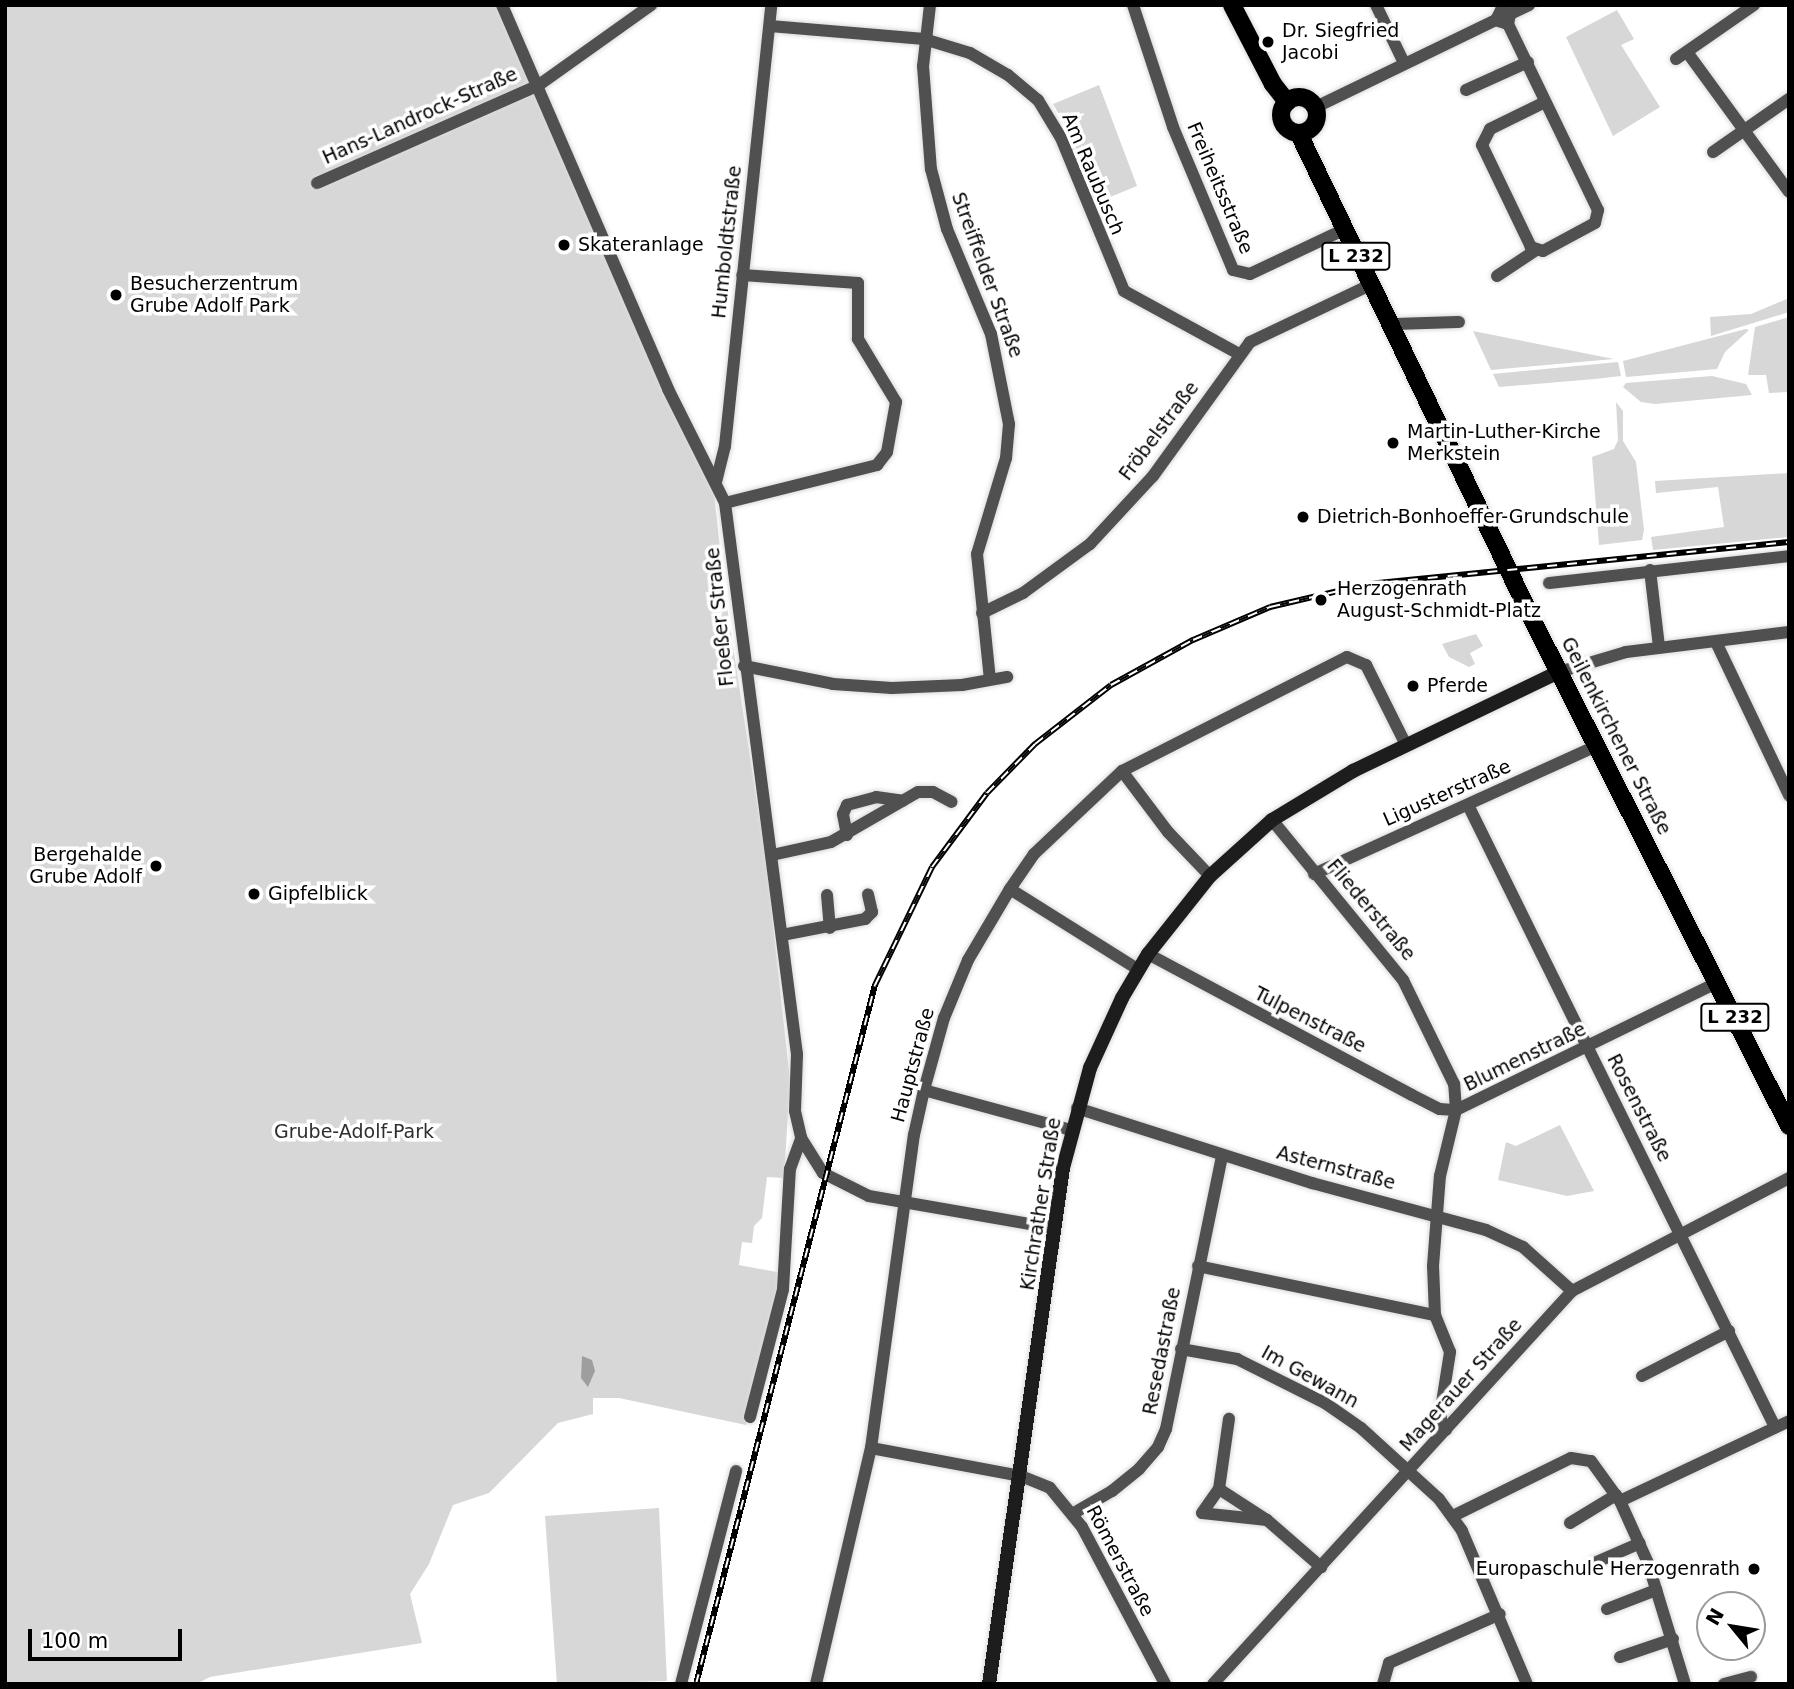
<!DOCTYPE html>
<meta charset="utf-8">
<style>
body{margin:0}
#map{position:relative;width:1794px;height:1689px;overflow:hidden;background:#fff;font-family:"DejaVu Sans",sans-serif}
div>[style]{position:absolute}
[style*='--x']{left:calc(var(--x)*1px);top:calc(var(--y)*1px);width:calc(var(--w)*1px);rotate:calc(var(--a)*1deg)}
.green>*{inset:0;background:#d7d7d7}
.water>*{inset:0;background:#9e9e9e}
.roads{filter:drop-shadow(0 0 2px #dbdbdb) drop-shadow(0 0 2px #dbdbdb)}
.street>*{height:12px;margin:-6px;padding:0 6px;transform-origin:6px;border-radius:6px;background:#505050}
.secondary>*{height:14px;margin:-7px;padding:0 7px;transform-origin:7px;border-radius:7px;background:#1d1d1d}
.primary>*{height:18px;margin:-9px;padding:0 9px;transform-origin:9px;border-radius:9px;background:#000}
.primary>.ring{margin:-9px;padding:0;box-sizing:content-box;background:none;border:18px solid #000;border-radius:50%}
.rail>*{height:6px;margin-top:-3px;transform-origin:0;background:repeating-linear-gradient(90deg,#fff 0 10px,#000 0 20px);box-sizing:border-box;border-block:2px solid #000}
.dots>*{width:19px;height:19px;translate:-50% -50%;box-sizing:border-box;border:4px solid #fff;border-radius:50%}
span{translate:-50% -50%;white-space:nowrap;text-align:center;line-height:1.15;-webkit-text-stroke:7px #fff;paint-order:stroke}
.shield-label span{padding:2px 5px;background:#fff;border:2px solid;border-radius:5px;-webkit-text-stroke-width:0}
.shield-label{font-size:18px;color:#000;font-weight:700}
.poi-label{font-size:19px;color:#000}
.left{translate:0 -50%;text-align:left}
.right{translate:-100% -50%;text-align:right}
.street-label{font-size:19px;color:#000}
.park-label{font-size:19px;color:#2e2e2e}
.frame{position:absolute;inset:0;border:7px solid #000;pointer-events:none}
.north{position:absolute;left:1696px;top:1591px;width:70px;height:70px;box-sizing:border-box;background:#fff;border:2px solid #999;border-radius:50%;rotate:300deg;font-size:19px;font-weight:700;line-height:28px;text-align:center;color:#000}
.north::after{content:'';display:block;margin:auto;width:24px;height:32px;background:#000;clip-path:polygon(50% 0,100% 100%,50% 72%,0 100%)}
.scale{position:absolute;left:28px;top:1629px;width:154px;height:32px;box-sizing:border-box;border:4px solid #000;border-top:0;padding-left:9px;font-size:21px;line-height:24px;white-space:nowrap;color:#000;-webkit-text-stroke:5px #fff;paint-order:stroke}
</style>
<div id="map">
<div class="green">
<i style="clip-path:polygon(5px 5px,502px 5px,714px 493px,725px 594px,766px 861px,790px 1080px,784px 1178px,767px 1177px,762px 1218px,754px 1226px,752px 1243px,742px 1242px,739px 1265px,782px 1273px,746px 1425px,619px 1398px,593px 1398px,593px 1414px,558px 1423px,489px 1493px,453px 1505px,429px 1564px,410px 1594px,422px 1643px,210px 1677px,196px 1684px,5px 1684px)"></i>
<i style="clip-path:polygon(1617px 10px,1634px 39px,1621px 45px,1660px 107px,1613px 136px,1566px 37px)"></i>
<i style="clip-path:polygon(1099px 85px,1137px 186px,1098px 202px,1069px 131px,1053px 104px)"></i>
<i style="clip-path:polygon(1789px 298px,1789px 312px,1711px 336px,1710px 317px,1751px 314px)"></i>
<i style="clip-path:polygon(1789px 317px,1789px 392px,1769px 393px,1766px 375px,1748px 375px,1755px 327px)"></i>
<i style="clip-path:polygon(1746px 329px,1749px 330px,1725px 352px,1717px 369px,1626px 377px,1623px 361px)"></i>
<i style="clip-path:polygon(1473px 331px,1614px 359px,1491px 370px)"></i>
<i style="clip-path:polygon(1618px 362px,1621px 376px,1595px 379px,1499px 387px,1493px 374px)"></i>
<i style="clip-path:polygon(1712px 376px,1746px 384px,1752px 395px,1655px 404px,1641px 402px,1623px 387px,1626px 383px)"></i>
<i style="clip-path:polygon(1616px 402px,1623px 411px,1623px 441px,1636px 462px,1644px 530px,1642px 540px,1599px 545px,1592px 457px,1614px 449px,1618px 440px)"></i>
<i style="clip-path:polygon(1789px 473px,1789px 537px,1653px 550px,1651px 537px,1724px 527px,1718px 487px,1656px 493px,1655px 481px)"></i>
<i style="clip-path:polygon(1476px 634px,1483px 646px,1470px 653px,1475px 664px,1469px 667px,1449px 657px,1442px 644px)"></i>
<i style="clip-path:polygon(1560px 1125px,1594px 1191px,1567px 1196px,1498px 1180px,1506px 1142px,1516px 1146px)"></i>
<i style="clip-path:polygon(659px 1508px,667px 1681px,557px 1684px,545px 1516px)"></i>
</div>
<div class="water">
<i style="clip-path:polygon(582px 1356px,592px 1360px,595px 1371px,588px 1387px,581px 1378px)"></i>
</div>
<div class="roads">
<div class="street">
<i style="--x:502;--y:5;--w:418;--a:66.6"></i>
<i style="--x:668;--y:389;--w:127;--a:63.4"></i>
<i style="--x:725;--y:503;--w:556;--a:82.56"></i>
<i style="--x:797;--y:1054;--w:57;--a:92"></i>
<i style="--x:795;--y:1111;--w:28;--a:77"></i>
<i style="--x:801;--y:1138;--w:41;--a:57.8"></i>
<i style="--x:823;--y:1173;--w:51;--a:26.6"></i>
<i style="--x:869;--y:1196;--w:187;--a:9.9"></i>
<i style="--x:930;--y:5;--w:61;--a:96.5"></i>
<i style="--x:923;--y:66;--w:103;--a:85.6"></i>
<i style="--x:931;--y:169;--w:62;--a:75.1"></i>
<i style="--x:947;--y:229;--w:114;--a:67.3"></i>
<i style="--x:991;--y:334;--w:92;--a:78.7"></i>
<i style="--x:1009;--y:424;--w:34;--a:95"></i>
<i style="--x:1006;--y:458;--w:100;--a:106.8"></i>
<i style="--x:977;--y:554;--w:126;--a:84.1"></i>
<i style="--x:1133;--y:5;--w:128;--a:71.8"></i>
<i style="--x:1173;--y:127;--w:155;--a:67.2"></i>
<i style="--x:1233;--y:270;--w:17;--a:13"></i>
<i style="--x:1250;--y:274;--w:103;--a:-25.3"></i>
<i style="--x:1376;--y:5;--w:64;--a:64.2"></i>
<i style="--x:1510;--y:14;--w:21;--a:-25"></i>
<i style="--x:1508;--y:24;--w:207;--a:64.2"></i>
<i style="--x:1598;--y:210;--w:13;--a:103"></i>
<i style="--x:1595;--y:223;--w:59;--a:151.7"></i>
<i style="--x:1543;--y:251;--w:13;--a:-162"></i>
<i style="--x:1531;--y:247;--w:113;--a:-115.7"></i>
<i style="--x:1482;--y:145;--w:18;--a:-63"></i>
<i style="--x:1490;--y:129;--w:61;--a:-26.1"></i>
<i style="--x:770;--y:26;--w:155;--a:4.8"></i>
<i style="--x:924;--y:39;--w:48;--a:16.9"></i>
<i style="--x:970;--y:53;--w:44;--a:30.1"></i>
<i style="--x:1008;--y:75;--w:39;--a:40"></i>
<i style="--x:1038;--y:100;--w:44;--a:58.8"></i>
<i style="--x:1061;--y:138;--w:165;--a:67.6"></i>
<i style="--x:1124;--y:291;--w:131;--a:28.7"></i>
<i style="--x:1687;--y:52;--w:173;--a:53.9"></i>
<i style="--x:1676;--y:59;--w:95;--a:-34.7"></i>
<i style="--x:1466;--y:90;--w:68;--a:-24.3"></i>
<i style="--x:1316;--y:107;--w:200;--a:-25.8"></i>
<i style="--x:1496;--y:20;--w:11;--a:-63"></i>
<i style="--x:1501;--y:10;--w:10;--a:24"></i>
<i style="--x:1510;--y:14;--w:10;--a:101"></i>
<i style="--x:1508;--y:24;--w:13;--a:-162"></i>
<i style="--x:1713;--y:152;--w:93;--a:-34.9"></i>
<i style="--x:317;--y:183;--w:243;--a:-23.8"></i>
<i style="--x:539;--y:85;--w:138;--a:-35.5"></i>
<i style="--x:1497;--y:276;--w:47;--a:-33.7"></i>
<i style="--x:1393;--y:324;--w:66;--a:-1.7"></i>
<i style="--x:716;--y:482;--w:37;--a:-76"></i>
<i style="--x:725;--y:446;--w:443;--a:-84"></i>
<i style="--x:725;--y:503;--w:157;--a:-14"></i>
<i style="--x:877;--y:465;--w:16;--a:-52"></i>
<i style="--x:887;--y:452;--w:51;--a:-79.8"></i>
<i style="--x:896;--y:402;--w:74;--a:-121.1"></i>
<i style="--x:858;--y:339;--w:56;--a:-90"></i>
<i style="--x:858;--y:283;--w:116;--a:-176.1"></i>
<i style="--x:1650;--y:570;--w:78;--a:83.3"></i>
<i style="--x:1549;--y:583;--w:242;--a:-6.4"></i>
<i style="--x:982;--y:613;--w:46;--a:-26"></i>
<i style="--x:1023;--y:593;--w:83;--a:-36.2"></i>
<i style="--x:1090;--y:544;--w:93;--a:-47.2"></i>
<i style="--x:1153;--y:476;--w:165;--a:-54.1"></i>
<i style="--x:1250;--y:342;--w:135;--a:-25.4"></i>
<i style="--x:1716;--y:642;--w:170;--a:64.5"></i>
<i style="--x:744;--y:666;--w:91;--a:11.4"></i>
<i style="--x:833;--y:684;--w:59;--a:3.9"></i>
<i style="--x:892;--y:688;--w:70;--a:-2.5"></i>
<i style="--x:962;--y:685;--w:46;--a:-10.1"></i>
<i style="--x:1559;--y:672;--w:70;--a:-16.6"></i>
<i style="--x:1626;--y:652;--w:164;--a:-7"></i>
<i style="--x:1122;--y:771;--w:76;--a:53"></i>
<i style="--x:1168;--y:832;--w:61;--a:46.3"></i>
<i style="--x:1468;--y:805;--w:694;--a:63.73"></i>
<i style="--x:847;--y:835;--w:21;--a:-101"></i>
<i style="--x:843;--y:814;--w:10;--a:-66"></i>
<i style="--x:847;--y:805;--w:30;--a:-15"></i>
<i style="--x:876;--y:797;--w:27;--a:8"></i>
<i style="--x:772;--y:855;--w:60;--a:-12.4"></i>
<i style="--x:831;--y:842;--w:100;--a:-29.9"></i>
<i style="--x:918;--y:792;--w:15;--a:0"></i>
<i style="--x:933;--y:792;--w:21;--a:28"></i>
<i style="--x:1314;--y:874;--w:310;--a:-24.4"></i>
<i style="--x:1010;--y:889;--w:152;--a:32.1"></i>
<i style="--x:827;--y:895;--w:33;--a:85"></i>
<i style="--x:782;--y:935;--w:85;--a:-10.9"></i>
<i style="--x:865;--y:919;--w:10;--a:-45"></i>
<i style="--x:872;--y:912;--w:18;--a:-103"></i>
<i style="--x:1148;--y:954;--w:299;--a:28.1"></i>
<i style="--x:1412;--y:1095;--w:31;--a:27"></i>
<i style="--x:1440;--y:1109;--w:16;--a:4"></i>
<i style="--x:1456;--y:1110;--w:26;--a:-94"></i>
<i style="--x:1454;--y:1084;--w:116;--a:-116.1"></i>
<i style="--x:1403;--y:980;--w:207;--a:-129.3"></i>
<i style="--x:924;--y:1090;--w:152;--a:15.2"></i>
<i style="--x:1077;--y:1108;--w:247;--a:17.7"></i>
<i style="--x:1312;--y:1183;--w:180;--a:15.1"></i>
<i style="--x:1486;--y:1230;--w:41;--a:24.7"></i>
<i style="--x:1523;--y:1247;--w:66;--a:41.9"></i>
<i style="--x:1198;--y:1266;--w:242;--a:11.7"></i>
<i style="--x:1181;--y:1349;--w:57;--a:10.1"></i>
<i style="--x:1237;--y:1359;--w:98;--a:26.6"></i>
<i style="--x:1325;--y:1403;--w:44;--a:34.8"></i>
<i style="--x:1361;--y:1428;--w:105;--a:42.3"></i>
<i style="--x:1439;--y:1499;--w:39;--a:54"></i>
<i style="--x:1462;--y:1531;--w:166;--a:67"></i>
<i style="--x:1642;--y:1376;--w:98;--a:-27.3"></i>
<i style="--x:750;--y:1417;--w:132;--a:-75.5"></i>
<i style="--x:783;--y:1289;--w:120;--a:-86.7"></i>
<i style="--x:790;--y:1169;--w:33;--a:-70"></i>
<i style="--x:1446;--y:1430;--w:8;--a:-130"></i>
<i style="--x:1441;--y:1424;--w:15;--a:-90"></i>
<i style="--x:1441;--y:1409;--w:58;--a:-81"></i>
<i style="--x:1450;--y:1352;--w:40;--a:-112"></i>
<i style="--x:1435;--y:1315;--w:49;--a:-92.3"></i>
<i style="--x:1433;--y:1266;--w:90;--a:-85.6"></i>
<i style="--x:1440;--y:1176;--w:68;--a:-76.4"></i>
<i style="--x:1456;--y:1110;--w:289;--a:-26"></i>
<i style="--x:871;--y:1448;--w:153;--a:10.6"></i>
<i style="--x:1021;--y:1476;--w:31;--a:22"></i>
<i style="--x:1050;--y:1488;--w:50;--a:50.6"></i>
<i style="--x:1082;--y:1527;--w:178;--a:62.1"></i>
<i style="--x:1219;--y:1489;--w:71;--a:-81.9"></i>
<i style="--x:1620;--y:1501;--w:187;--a:-25.3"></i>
<i style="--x:1074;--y:1513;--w:44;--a:-30.1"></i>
<i style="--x:1112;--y:1491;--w:35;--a:-39"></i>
<i style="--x:1139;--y:1469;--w:29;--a:-49"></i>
<i style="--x:1158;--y:1447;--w:20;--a:-66"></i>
<i style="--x:1166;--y:1429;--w:279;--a:-78.4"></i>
<i style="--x:1453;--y:1516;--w:131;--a:-26.2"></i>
<i style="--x:1571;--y:1458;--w:20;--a:9"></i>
<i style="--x:1591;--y:1461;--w:49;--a:54.1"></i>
<i style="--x:1620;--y:1501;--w:68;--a:65.7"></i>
<i style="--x:1648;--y:1563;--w:127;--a:73"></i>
<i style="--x:1267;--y:1520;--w:65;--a:-173.9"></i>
<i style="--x:1202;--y:1513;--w:29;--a:-55"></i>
<i style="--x:1219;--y:1489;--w:57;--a:32.9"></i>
<i style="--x:1267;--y:1520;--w:72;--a:41"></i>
<i style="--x:1570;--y:1523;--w:54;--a:-31.3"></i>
<i style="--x:1592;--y:1564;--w:52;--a:-23.6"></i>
<i style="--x:1607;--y:1609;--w:53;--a:-21.2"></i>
<i style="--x:1620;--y:1657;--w:56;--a:-18.8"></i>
<i style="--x:681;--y:1684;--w:220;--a:-75.5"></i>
<i style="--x:816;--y:1684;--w:242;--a:-76.9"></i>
<i style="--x:871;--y:1448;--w:316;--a:-82.2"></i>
<i style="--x:914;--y:1135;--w:46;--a:-77.5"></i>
<i style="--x:924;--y:1090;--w:75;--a:-74.5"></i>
<i style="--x:944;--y:1018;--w:63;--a:-67.5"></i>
<i style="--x:968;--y:960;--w:82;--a:-59.4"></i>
<i style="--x:1010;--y:889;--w:42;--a:-55.6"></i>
<i style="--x:1034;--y:854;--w:121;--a:-43.3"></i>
<i style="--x:1122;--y:771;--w:252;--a:-26.9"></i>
<i style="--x:1347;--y:657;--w:21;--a:23"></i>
<i style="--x:1366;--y:665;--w:89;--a:63.4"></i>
<i style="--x:1213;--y:1684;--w:532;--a:-47.59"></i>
<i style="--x:1572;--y:1291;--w:245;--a:-27.5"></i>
<i style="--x:1383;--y:1684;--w:22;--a:-74"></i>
<i style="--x:1389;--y:1663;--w:121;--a:-23.8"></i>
<i style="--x:1724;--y:1684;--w:28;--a:-15"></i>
</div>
<div class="secondary">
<i style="--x:989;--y:1684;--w:521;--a:-81.84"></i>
<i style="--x:1063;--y:1168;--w:104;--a:-74.9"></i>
<i style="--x:1090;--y:1068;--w:77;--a:-65.4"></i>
<i style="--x:1122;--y:998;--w:51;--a:-59.4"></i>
<i style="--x:1148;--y:954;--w:100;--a:-51.5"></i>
<i style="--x:1210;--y:876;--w:84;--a:-42.1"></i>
<i style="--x:1272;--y:820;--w:95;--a:-31.2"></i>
<i style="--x:1353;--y:771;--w:229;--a:-25.7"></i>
</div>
<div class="primary">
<i style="--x:1232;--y:5;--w:89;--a:62.6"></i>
<i style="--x:1273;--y:84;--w:23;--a:52"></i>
<i class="ring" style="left:1281px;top:97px;width:18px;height:18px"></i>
<i style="--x:1299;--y:134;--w:540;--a:64.34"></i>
<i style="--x:1533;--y:621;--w:566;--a:63.12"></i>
</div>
</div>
<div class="rail">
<i style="--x:696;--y:1684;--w:722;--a:-75.64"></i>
<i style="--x:875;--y:985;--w:131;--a:-64.2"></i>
<i style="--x:932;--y:867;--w:92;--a:-53.4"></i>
<i style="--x:987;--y:793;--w:69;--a:-45.6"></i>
<i style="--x:1035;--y:744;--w:96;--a:-37.8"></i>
<i style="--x:1111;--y:685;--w:94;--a:-28.8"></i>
<i style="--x:1193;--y:640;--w:84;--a:-23.2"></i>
<i style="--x:1270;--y:607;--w:101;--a:-13.2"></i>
<i style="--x:1368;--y:584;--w:423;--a:-5.7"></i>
</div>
<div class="dots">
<i style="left:1268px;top:42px;background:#000"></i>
<i style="left:564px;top:245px;background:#000"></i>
<i style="left:116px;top:295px;background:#000"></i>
<i style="left:1393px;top:443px;background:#000"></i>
<i style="left:1303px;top:517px;background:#000"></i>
<i style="left:1321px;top:600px;background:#000"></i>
<i style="left:1413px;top:686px;background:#000"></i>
<i style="left:156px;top:866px;background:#000"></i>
<i style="left:254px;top:894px;background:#000"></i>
<i style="left:1754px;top:1569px;background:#000"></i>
</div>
<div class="shield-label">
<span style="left:1356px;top:256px">L 232</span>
<span style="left:1735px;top:1017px">L 232</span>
</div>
<div class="poi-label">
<span class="left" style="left:1282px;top:42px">Dr. Siegfried<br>Jacobi</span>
<span class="left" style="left:578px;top:245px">Skateranlage</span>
<span class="left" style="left:130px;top:295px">Besucherzentrum<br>Grube Adolf Park</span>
<span class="left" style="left:1407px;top:443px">Martin-Luther-Kirche<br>Merkstein</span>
<span class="left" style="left:1317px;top:517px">Dietrich-Bonhoeffer-Grundschule</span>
<span class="left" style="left:1337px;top:600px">Herzogenrath<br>August-Schmidt-Platz</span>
<span class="left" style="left:1427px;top:686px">Pferde</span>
<span class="right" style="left:142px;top:866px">Bergehalde<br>Grube Adolf</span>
<span class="left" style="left:268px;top:894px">Gipfelblick</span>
<span class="right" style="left:1740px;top:1569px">Europaschule Herzogenrath</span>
</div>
<div class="street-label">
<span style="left:420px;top:116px;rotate:-24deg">Hans-Landrock-Straße</span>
<span style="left:1093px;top:174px;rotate:67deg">Am Raubusch</span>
<span style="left:1220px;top:188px;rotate:67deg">Freiheitsstraße</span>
<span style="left:727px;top:242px;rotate:-84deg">Humboldtstraße</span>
<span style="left:987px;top:275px;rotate:70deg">Streiffelder Straße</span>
<span style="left:1159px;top:431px;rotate:-53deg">Fröbelstraße</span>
<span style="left:720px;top:617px;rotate:-96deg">Floeßer Straße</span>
<span style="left:1616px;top:736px;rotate:63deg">Geilenkirchener Straße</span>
<span style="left:1447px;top:793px;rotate:-24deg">Ligusterstraße</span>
<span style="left:1371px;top:910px;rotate:50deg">Fliederstraße</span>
<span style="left:1310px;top:1020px;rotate:27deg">Tulpenstraße</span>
<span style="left:1525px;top:1057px;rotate:-26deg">Blumenstraße</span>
<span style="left:913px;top:1065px;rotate:-75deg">Hauptstraße</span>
<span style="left:1639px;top:1108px;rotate:63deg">Rosenstraße</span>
<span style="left:1336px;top:1168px;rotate:15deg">Asternstraße</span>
<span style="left:1041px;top:1204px;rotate:-81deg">Kirchrather Straße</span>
<span style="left:1162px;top:1351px;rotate:-79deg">Resedastraße</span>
<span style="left:1310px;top:1377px;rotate:29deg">Im Gewann</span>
<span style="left:1461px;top:1385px;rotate:-48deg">Magerauer Straße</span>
<span style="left:1120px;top:1561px;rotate:62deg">Römerstraße</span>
</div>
<div class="park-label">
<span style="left:354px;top:1132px">Grube-Adolf-Park</span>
</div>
<div class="frame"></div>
<div class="north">N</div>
<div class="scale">100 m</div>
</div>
